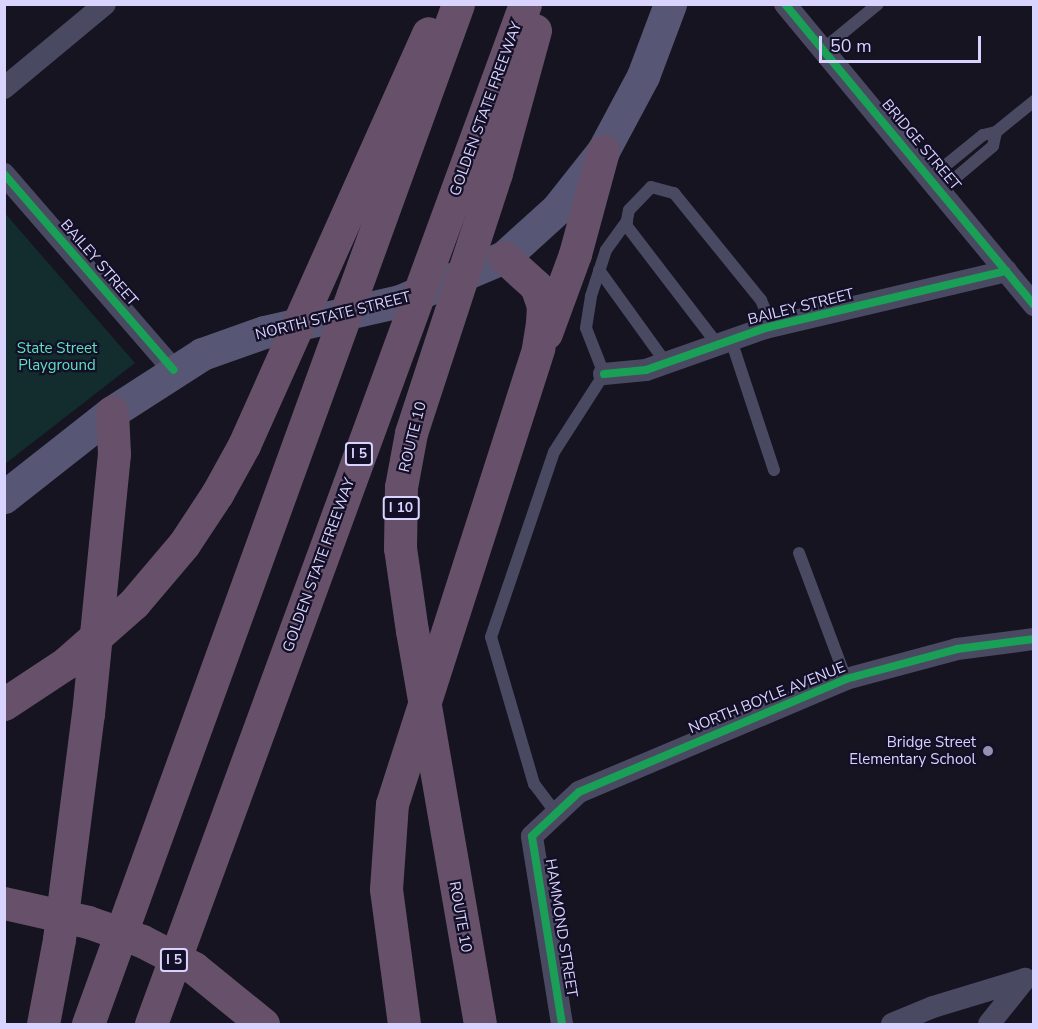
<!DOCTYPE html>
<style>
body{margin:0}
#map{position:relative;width:1038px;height:1029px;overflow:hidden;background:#161421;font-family:"Nunito Sans",sans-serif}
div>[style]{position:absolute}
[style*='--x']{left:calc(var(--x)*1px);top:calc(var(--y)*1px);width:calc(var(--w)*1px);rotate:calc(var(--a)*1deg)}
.green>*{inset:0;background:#132c2d}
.service>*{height:12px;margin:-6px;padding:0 6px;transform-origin:6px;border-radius:6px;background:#4a4962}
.minor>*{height:22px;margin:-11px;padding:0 11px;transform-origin:11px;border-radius:11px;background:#4a4962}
.secondary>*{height:33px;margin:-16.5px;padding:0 16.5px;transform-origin:16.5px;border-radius:16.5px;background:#575674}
.motorway>*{height:33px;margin:-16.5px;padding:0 16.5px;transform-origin:16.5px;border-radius:16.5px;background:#67516a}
.cycleway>*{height:8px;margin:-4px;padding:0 4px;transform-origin:4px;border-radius:4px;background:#1a9f57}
.dots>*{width:16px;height:16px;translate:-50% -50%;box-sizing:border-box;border:3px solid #130f26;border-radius:50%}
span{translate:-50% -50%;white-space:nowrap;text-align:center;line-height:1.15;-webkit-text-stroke:4.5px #130f26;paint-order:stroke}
.shield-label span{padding:2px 4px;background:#130f26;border:2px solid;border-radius:4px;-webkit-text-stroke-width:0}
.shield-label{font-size:14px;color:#d9d4ff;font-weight:700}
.street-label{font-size:15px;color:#d9d4ff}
.park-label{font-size:15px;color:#5fe0c0}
.poi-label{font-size:15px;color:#d9d4ff}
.right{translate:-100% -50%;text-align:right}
.frame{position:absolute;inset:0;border:6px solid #d9d4ff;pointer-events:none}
.scale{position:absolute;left:819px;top:36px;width:162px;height:27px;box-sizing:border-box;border:3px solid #d9d4ff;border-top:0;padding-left:8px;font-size:18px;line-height:21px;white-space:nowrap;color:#d9d4ff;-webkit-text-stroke:4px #130f26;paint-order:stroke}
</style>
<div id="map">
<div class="green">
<i style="clip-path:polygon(4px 212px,135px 363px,5px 464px,4px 464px)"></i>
</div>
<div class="service">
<i style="--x:822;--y:50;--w:72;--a:-39.4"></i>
<i style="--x:930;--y:178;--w:68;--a:-39.1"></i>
<i style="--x:983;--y:135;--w:13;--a:-13"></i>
<i style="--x:996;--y:132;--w:49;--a:-39.2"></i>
<i style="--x:941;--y:190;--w:68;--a:-40.2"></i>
<i style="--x:993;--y:146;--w:14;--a:-78"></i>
<i style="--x:599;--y:270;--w:115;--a:54.2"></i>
<i style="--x:731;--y:340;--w:137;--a:71.7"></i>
<i style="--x:718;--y:345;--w:151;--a:-127.5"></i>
<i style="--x:626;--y:225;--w:15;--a:-79"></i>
<i style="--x:629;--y:210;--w:32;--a:-46"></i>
<i style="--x:651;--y:187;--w:24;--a:15"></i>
<i style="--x:674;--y:193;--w:138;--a:50.9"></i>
<i style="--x:761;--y:300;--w:28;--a:67"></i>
<i style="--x:799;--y:553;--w:134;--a:69.5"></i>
<i style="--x:556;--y:813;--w:36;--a:-127"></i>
<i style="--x:534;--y:784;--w:153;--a:-106.3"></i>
<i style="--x:491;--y:637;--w:195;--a:-71.2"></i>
<i style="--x:554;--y:452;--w:93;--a:-57.3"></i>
<i style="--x:604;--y:374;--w:49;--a:-111.4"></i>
<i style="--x:586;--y:328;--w:32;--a:-81"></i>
<i style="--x:591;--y:296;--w:48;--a:-71.9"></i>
<i style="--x:606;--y:250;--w:36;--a:-54"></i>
</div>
<div class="minor">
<i style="--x:785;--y:4;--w:391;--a:50.4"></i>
<i style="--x:4;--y:88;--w:131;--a:-39.7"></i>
<i style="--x:4;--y:174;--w:259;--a:49.1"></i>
<i style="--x:604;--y:374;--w:42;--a:-5.4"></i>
<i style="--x:646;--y:370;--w:126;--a:-19.4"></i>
<i style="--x:765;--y:328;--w:248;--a:-13.3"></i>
<i style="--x:562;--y:1024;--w:190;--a:-99.1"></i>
<i style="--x:532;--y:836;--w:64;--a:-43.1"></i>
<i style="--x:579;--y:792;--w:290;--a:-22.9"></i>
<i style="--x:846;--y:679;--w:115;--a:-15.1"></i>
<i style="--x:957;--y:649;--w:78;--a:-7.4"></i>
<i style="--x:892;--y:1024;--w:44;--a:-22.5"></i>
<i style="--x:933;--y:1007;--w:93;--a:-16.9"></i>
<i style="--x:989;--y:1024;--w:58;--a:-51.3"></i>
</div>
<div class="secondary">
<i style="--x:4;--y:497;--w:137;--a:-38.2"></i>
<i style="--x:112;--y:412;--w:107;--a:-32.8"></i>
<i style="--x:202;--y:354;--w:66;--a:-19.5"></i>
<i style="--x:264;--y:332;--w:139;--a:-12.8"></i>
<i style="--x:400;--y:301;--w:113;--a:-22.9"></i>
<i style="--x:504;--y:257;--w:72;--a:-42.2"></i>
<i style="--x:557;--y:209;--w:74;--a:-51.6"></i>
<i style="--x:603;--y:151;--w:85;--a:-61.9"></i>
<i style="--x:643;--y:76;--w:77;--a:-69.4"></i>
</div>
<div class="motorway">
<i style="--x:546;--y:333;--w:84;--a:-69.8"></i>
<i style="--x:575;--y:254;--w:107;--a:-74.8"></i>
<i style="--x:4;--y:704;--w:74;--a:-33.5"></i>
<i style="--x:66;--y:663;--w:91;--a:-41.4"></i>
<i style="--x:134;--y:603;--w:77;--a:-49.7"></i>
<i style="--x:184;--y:544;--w:60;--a:-56.6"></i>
<i style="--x:217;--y:494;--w:56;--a:-61.1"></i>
<i style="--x:244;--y:445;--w:451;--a:-65.9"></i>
<i style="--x:4;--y:903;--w:86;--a:12.7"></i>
<i style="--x:88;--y:922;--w:57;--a:19.4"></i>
<i style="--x:142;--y:941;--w:59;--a:27.4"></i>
<i style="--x:194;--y:968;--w:89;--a:39.1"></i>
<i style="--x:43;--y:1024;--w:86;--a:-79.3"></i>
<i style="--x:59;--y:939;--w:227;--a:-82.7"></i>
<i style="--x:88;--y:714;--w:261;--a:-84.3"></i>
<i style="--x:114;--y:454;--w:42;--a:-92.7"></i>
<i style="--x:88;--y:1024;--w:1085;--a:-70.06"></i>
<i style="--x:151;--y:1024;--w:1086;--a:-69.86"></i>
<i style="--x:404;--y:1024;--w:136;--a:-97.6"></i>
<i style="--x:386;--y:889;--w:85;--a:-86"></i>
<i style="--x:392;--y:804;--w:479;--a:-72.2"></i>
<i style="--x:538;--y:348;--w:25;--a:-81"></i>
<i style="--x:542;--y:323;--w:17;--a:-87"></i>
<i style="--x:543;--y:306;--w:21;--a:-109"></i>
<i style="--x:536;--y:286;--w:43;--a:-137.8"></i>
<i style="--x:480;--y:1024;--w:399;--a:-99.8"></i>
<i style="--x:412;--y:631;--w:84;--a:-98.2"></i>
<i style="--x:400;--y:548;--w:61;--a:-89.1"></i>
<i style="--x:401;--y:487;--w:55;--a:-79.5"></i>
<i style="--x:411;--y:433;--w:274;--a:-71.9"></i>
<i style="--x:496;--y:173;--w:148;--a:-74.7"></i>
</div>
<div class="cycleway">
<i style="--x:785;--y:4;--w:391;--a:50.4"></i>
<i style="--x:4;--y:174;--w:259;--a:49.1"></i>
<i style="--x:604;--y:374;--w:42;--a:-5.4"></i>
<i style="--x:646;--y:370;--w:126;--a:-19.4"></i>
<i style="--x:765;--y:328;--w:248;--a:-13.3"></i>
<i style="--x:562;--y:1024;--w:190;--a:-99.1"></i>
<i style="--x:532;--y:836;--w:64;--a:-43.1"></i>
<i style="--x:579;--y:792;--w:290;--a:-22.9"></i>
<i style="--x:846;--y:679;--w:115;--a:-15.1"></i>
<i style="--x:957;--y:649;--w:78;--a:-7.4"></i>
</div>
<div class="dots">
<i style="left:988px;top:751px;background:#9591b1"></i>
</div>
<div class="shield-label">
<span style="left:359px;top:454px">I 5</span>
<span style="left:401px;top:508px">I 10</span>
<span style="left:174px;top:960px">I 5</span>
</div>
<div class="street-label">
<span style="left:486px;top:109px;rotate:-70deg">GOLDEN STATE FREEWAY</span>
<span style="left:921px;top:145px;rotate:50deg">BRIDGE STREET</span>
<span style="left:99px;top:263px;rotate:49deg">BAILEY STREET</span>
<span style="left:801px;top:307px;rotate:-14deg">BAILEY STREET</span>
<span style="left:333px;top:316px;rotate:-14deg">NORTH STATE STREET</span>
<span style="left:413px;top:437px;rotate:-76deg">ROUTE 10</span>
<span style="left:319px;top:565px;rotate:-70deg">GOLDEN STATE FREEWAY</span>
<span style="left:767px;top:698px;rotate:-22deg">NORTH BOYLE AVENUE</span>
<span style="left:460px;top:917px;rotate:80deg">ROUTE 10</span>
<span style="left:561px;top:928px;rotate:81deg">HAMMOND STREET</span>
</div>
<div class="park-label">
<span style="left:57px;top:357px">State Street<br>Playground</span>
</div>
<div class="poi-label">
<span class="right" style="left:976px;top:751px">Bridge Street<br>Elementary School</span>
</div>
<div class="frame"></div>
<div class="scale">50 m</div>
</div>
